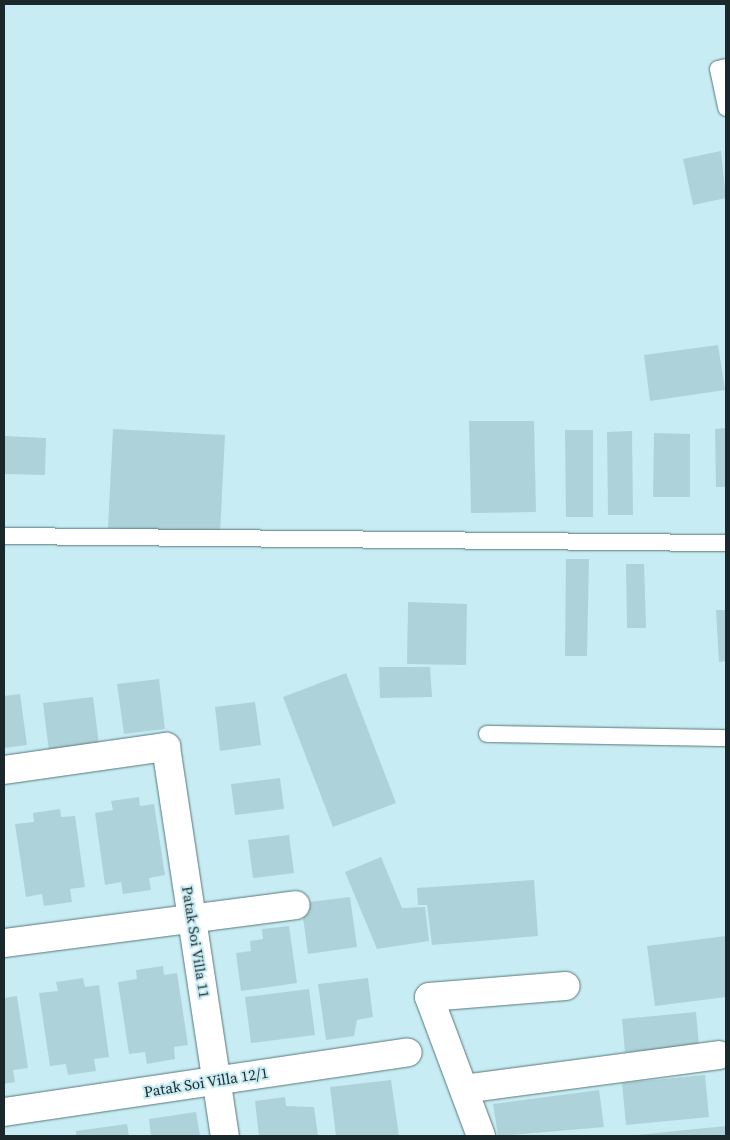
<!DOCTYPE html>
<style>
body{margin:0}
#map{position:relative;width:730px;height:1140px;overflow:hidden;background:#c8ecf3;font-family:"Source Serif 4",serif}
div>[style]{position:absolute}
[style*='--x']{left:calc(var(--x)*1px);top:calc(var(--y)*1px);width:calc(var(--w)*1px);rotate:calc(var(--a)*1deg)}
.building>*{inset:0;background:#aed2d9}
.roads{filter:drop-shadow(0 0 1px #56777d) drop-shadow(0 0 1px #56777d)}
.service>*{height:16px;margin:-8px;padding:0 8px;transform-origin:8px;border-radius:8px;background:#fff}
.minor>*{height:28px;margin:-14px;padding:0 14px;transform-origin:14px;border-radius:14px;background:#fff}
span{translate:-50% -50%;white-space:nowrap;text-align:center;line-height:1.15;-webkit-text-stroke:4px #c8ecf3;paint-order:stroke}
.street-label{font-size:15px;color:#1a282b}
.frame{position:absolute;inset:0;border:5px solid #1a282b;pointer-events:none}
</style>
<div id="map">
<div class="building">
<i style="clip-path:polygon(721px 151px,726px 198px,693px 205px,683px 159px)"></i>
<i style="clip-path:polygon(718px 345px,725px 390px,650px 401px,644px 355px)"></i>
<i style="clip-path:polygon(469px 421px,534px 421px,536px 512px,471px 513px)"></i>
<i style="clip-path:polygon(726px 428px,726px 487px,716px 487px,715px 429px)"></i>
<i style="clip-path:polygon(113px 429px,225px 435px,220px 534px,108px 528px)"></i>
<i style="clip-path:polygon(565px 430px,593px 430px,593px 517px,566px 517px)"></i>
<i style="clip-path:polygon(632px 431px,633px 515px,608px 515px,607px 432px)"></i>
<i style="clip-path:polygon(654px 433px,690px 434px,690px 497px,653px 497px)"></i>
<i style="clip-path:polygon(4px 436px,46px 438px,45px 475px,4px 474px)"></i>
<i style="clip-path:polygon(566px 559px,589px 559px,587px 656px,565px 656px)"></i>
<i style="clip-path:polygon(626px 564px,644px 564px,646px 628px,627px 628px)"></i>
<i style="clip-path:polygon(408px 602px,467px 604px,466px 665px,407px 664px)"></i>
<i style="clip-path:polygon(716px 610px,726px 610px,726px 661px,719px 662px)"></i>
<i style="clip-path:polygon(379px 667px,430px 667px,432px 697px,380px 698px)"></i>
<i style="clip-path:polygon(346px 673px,396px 803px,333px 827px,283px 697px)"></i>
<i style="clip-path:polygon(159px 679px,165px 729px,124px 734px,117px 684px)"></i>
<i style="clip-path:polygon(20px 694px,27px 745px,4px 748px,4px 696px)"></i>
<i style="clip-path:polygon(93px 697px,99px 745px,49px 751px,43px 703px)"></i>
<i style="clip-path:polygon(255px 702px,261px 745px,220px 751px,215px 707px)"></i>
<i style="clip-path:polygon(280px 778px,284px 809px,235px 815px,231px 784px)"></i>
<i style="clip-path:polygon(139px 797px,140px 806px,154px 804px,165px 875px,149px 878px,151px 890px,123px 894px,121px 882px,105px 885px,95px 813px,113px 810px,111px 801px)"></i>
<i style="clip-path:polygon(60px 809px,61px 817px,75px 816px,85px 887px,70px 889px,72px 902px,44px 906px,42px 894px,26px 897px,15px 824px,34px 822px,33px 813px)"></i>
<i style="clip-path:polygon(289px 835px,294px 873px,253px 878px,248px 840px)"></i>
<i style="clip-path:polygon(381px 857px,402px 908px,425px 907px,429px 941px,377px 949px,345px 872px)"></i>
<i style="clip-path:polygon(534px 880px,538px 936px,432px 945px,427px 905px,418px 905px,417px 888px)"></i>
<i style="clip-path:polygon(350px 897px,357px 947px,308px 954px,301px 903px)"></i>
<i style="clip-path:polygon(289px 926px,297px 983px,241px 991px,236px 953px,251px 951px,250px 941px,263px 939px,262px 929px)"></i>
<i style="clip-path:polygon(726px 936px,726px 997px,655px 1006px,647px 946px)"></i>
<i style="clip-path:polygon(163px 966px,164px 975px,177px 973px,188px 1045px,174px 1047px,175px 1059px,147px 1064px,145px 1052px,129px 1054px,118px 982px,137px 979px,136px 970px)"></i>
<i style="clip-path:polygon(83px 978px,85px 987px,99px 985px,109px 1057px,94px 1059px,96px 1071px,68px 1075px,66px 1064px,50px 1066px,39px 993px,58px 991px,56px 982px)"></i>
<i style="clip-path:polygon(368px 978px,373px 1017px,357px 1020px,354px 1036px,326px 1040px,318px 984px)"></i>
<i style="clip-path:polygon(309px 989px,315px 1035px,251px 1043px,245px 997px)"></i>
<i style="clip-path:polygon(17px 996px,28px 1068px,13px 1070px,15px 1082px,4px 1084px,4px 998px)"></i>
<i style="clip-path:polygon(696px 1012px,699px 1046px,625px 1052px,622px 1019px)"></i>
<i style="clip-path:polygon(705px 1075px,709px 1117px,626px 1125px,622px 1083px)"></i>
<i style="clip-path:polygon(391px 1080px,399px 1136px,336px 1136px,330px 1087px)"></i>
<i style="clip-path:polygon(599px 1090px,604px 1127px,498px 1136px,493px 1104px)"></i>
<i style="clip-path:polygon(285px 1097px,286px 1106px,314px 1107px,318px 1136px,259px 1136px,255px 1101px)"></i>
<i style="clip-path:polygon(196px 1112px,200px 1136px,151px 1136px,149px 1119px)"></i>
<i style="clip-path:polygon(127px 1124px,129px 1136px,76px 1136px,76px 1131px)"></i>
<i style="clip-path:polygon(726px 1126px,726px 1136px,637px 1136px,637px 1135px)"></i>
</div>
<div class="roads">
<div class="service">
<i style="--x:726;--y:67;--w:8;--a:166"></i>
<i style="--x:718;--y:69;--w:40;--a:78"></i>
<i style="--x:4;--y:536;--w:722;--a:0.56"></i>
<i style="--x:487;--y:734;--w:239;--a:1"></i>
</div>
<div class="minor">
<i style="--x:4;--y:770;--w:164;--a:-8.1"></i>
<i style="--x:166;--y:747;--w:393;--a:81.4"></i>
<i style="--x:4;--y:943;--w:294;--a:-7.4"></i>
<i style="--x:464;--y:1089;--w:257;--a:-7.6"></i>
<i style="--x:4;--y:1112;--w:408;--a:-8.4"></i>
<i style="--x:481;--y:1136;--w:148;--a:-110.5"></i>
<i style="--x:429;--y:997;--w:137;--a:-4.6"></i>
</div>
</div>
<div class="street-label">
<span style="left:196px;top:942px;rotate:81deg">Patak Soi Villa 11</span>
<span style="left:206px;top:1082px;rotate:-9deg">Patak Soi Villa 12/1</span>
</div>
<div class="frame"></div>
</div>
